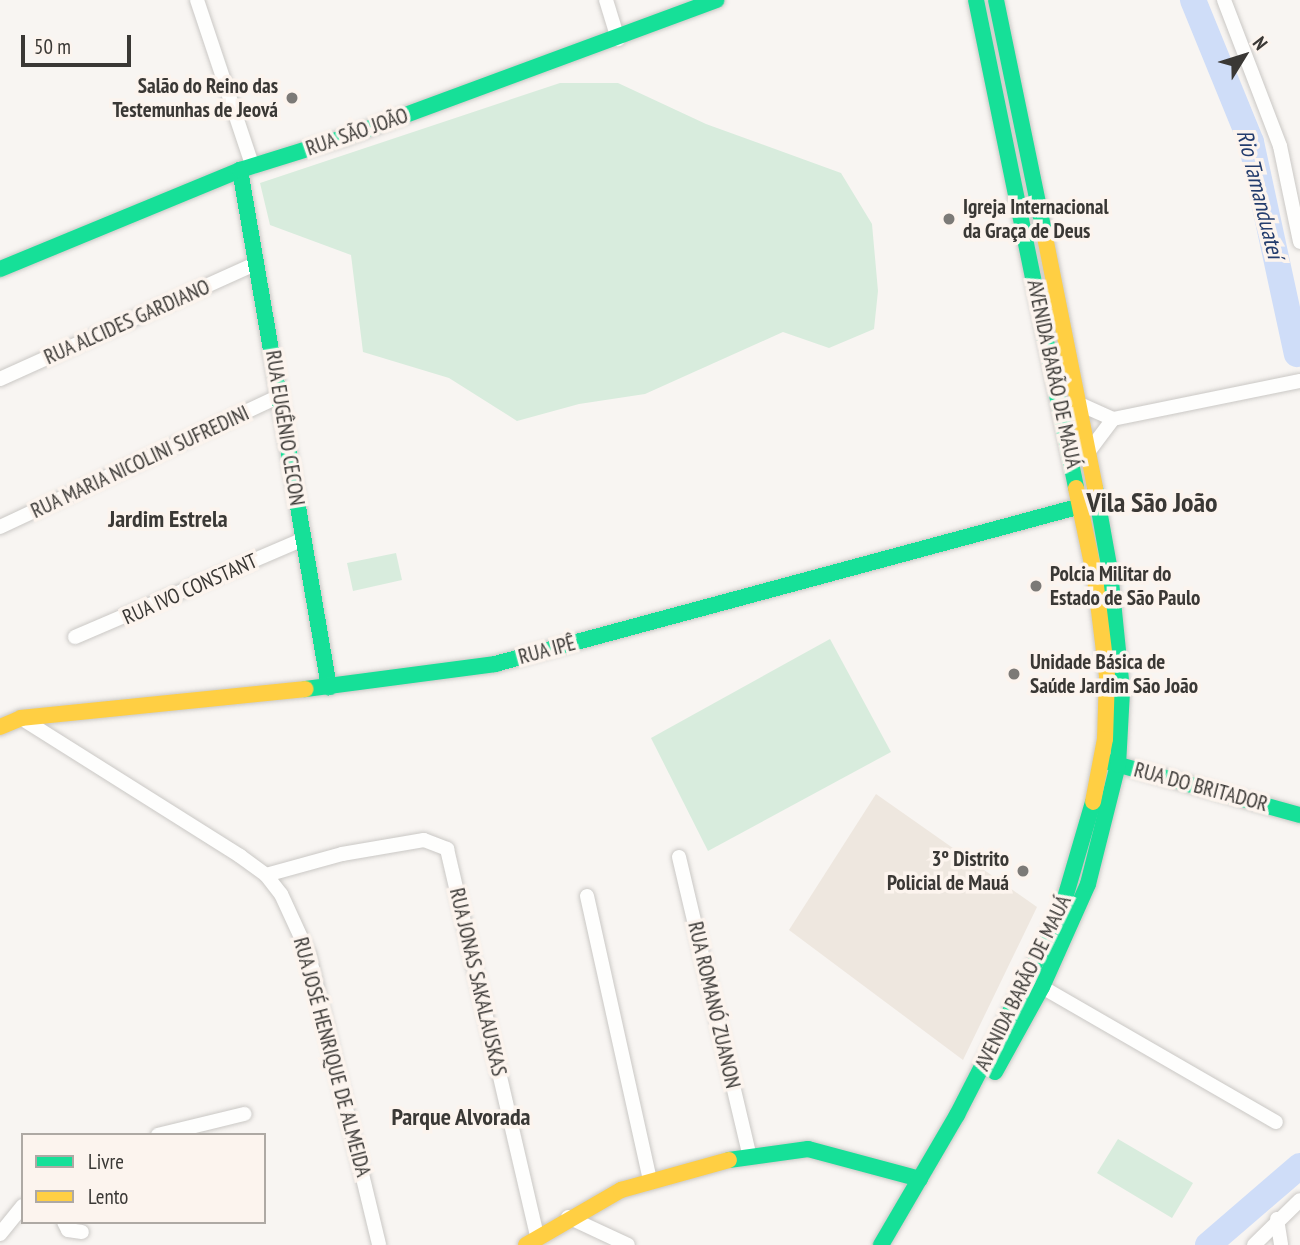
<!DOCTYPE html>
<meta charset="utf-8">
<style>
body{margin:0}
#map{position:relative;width:1300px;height:1245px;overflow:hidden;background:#f8f5f2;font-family:"PT Sans Narrow",sans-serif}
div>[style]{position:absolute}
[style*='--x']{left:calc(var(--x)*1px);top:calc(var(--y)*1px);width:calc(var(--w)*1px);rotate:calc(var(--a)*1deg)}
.built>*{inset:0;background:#eee7df}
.green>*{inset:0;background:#d8ecdd}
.river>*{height:26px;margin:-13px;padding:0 13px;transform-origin:13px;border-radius:13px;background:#cfddf8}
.roads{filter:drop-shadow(0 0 2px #cac8c5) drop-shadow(0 0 2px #cac8c5)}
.street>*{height:14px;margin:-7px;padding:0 7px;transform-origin:7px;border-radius:7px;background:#fefefd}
.fast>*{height:16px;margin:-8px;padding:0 8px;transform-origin:8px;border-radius:8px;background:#16e098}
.slow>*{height:16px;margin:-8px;padding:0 8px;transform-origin:8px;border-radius:8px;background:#ffcf43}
.dots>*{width:19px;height:19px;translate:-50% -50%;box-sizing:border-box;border:4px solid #fcf4ee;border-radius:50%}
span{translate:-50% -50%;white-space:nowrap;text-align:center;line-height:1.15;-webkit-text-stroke:7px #fcf4ee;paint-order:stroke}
.poi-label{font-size:21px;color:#3a3835;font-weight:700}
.right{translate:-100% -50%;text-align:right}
.left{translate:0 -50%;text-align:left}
.street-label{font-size:21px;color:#3a3835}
.water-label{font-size:23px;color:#233c6d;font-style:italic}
.quarter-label{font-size:24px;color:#3a3835;font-weight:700}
.district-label{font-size:28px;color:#3a3835;font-weight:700}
.legend{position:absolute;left:21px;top:1133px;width:245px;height:91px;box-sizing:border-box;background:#fcf4ee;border:2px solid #aea9a4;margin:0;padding:9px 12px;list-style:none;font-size:21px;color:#3a3835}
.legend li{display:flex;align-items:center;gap:14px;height:35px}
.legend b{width:35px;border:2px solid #aea9a4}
.north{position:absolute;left:1209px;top:21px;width:70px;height:70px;-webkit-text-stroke:5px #fcf4ee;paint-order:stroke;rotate:52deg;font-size:19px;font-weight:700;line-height:28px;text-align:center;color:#3a3835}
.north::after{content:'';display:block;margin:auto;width:24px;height:32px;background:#3a3835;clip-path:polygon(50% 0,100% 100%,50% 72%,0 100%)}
.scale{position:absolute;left:21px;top:35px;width:110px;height:32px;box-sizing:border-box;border:4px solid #3a3835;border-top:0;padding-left:9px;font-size:21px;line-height:24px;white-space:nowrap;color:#3a3835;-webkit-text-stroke:5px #fcf4ee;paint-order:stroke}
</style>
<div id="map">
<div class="built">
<i style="clip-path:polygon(876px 794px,1037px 907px,963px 1060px,789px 930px)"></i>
</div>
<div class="green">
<i style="clip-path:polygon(560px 83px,618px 83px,706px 124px,841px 173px,872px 224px,878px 291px,874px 329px,829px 348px,783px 332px,645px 394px,579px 404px,517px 421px,449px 378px,363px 352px,351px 255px,270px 225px,260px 183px)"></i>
<i style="clip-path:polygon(396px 553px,402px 580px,353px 591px,347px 563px)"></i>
<i style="clip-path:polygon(830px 639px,891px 752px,708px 851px,651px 738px)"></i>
<i style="clip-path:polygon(1118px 1139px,1193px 1183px,1172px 1218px,1097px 1173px)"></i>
</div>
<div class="river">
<i style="--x:1193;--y:0;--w:153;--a:67.8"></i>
<i style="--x:1251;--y:142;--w:217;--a:77.8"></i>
<i style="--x:1208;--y:1245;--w:121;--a:-40.7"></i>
</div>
<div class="roads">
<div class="street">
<i style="--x:197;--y:0;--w:176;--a:71.5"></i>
<i style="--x:606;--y:0;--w:41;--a:72.9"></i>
<i style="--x:1224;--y:0;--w:156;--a:69"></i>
<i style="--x:1280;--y:146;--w:98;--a:78.2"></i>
<i style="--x:0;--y:379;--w:280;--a:-24.3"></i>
<i style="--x:1075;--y:402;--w:42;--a:24.1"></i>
<i style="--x:1113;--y:419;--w:191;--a:-11.5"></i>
<i style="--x:1089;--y:451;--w:40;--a:-53"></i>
<i style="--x:0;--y:527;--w:309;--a:-25.1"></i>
<i style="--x:75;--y:637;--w:249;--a:-23.2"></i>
<i style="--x:21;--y:718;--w:259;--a:32.2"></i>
<i style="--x:240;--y:856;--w:32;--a:36"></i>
<i style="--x:266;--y:875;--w:24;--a:52"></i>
<i style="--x:281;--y:894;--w:67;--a:65.3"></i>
<i style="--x:309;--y:955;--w:298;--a:76.4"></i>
<i style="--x:679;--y:857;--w:305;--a:76.7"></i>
<i style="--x:266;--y:875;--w:79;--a:-15.4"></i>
<i style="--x:342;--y:854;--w:83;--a:-9.7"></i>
<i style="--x:424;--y:840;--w:25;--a:21"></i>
<i style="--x:447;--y:849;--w:398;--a:76.9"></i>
<i style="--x:587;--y:896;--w:292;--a:77.5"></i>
<i style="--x:1042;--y:987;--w:270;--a:30"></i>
<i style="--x:158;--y:1135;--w:89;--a:-13.7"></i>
<i style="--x:568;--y:1217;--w:66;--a:25"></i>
<i style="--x:1277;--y:1219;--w:26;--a:81"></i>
<i style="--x:64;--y:1222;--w:9;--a:63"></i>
<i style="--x:68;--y:1230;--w:14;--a:8"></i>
<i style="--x:0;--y:1234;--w:36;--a:-51"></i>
<i style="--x:1254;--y:1245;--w:64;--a:-44.4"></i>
</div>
<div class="fast">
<i style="--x:976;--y:0;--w:498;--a:78.4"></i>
<i style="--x:996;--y:0;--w:242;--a:78.3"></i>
<i style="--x:240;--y:170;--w:525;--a:80.23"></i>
<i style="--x:0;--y:269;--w:260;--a:-22.4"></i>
<i style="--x:240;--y:170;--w:111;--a:-17.3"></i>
<i style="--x:346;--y:137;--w:395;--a:-20.3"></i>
<i style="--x:306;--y:689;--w:191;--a:-7.5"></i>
<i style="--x:495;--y:664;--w:607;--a:-15.09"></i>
<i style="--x:1105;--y:761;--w:202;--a:15.5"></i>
<i style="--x:995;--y:1072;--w:97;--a:-61.1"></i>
<i style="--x:1042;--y:987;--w:113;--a:-65.9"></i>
<i style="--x:1088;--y:884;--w:123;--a:-75.9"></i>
<i style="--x:1118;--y:765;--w:75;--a:-86.9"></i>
<i style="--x:1122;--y:690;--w:120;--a:-95.8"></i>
<i style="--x:1110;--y:571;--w:84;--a:-100.2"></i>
<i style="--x:729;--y:1160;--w:80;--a:-7.9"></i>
<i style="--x:808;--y:1149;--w:116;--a:15"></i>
<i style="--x:881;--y:1245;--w:151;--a:-59.7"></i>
<i style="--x:957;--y:1115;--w:225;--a:-62.8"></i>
<i style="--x:1060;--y:915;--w:118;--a:-73.7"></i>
</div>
<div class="slow">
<i style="--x:1045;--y:237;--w:256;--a:78.7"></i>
<i style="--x:1076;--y:488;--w:92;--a:78.1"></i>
<i style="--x:1095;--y:578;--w:99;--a:83"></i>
<i style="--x:1107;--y:676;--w:63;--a:91.8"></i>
<i style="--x:1105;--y:739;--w:64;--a:100.8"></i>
<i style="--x:0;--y:727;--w:23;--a:-23"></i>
<i style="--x:21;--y:718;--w:286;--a:-5.8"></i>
<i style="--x:526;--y:1245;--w:110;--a:-30.1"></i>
<i style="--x:621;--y:1190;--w:112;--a:-15.5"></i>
</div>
</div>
<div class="dots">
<i style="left:292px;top:98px;background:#7c7a77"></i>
<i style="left:949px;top:219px;background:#7c7a77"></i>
<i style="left:1036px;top:586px;background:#7c7a77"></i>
<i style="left:1014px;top:674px;background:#7c7a77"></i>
<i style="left:1023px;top:871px;background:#7c7a77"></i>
</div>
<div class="poi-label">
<span class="right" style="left:278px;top:98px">Salão do Reino das<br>Testemunhas de Jeová</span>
<span class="left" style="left:963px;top:219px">Igreja Internacional<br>da Graça de Deus</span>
<span class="left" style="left:1050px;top:586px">Polcia Militar do<br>Estado de São Paulo</span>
<span class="left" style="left:1030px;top:674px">Unidade Básica de<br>Saúde Jardim São João</span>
<span class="right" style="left:1009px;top:871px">3º Distrito<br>Policial de Mauá</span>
</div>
<div class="street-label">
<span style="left:357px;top:132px;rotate:-19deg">RUA SÃO JOÃO</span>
<span style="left:127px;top:322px;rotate:-24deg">RUA ALCIDES GARDIANO</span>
<span style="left:1054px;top:374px;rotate:78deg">AVENIDA BARÃO DE MAUÁ</span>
<span style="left:285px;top:428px;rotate:81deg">RUA EUGÊNIO CECON</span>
<span style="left:140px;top:462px;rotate:-25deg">RUA MARIA NICOLINI SUFREDINI</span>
<span style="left:190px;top:589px;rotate:-24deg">RUA IVO CONSTANT</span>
<span style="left:547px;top:650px;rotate:-15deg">RUA IPÊ</span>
<span style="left:1201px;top:787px;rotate:15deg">RUA DO BRITADOR</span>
<span style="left:478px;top:982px;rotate:77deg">RUA JONAS SAKALAUSKAS</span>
<span style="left:1023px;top:983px;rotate:-64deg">AVENIDA BARÃO DE MAUÁ</span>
<span style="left:714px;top:1005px;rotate:77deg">RUA ROMANÓ ZUANON</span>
<span style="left:332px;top:1057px;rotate:75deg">RUA JOSÉ HENRIQUE DE ALMEIDA</span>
</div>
<div class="water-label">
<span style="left:1260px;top:194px;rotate:76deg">Rio Tamanduateí</span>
</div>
<div class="quarter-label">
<span style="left:168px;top:519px">Jardim Estrela</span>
<span style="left:461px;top:1117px">Parque Alvorada</span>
</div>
<div class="district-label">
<span style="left:1152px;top:502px">Vila São João</span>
</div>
<ul class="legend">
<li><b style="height:9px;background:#16e098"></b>Livre</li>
<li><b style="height:9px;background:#ffcf43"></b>Lento</li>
</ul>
<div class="north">N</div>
<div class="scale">50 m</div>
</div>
